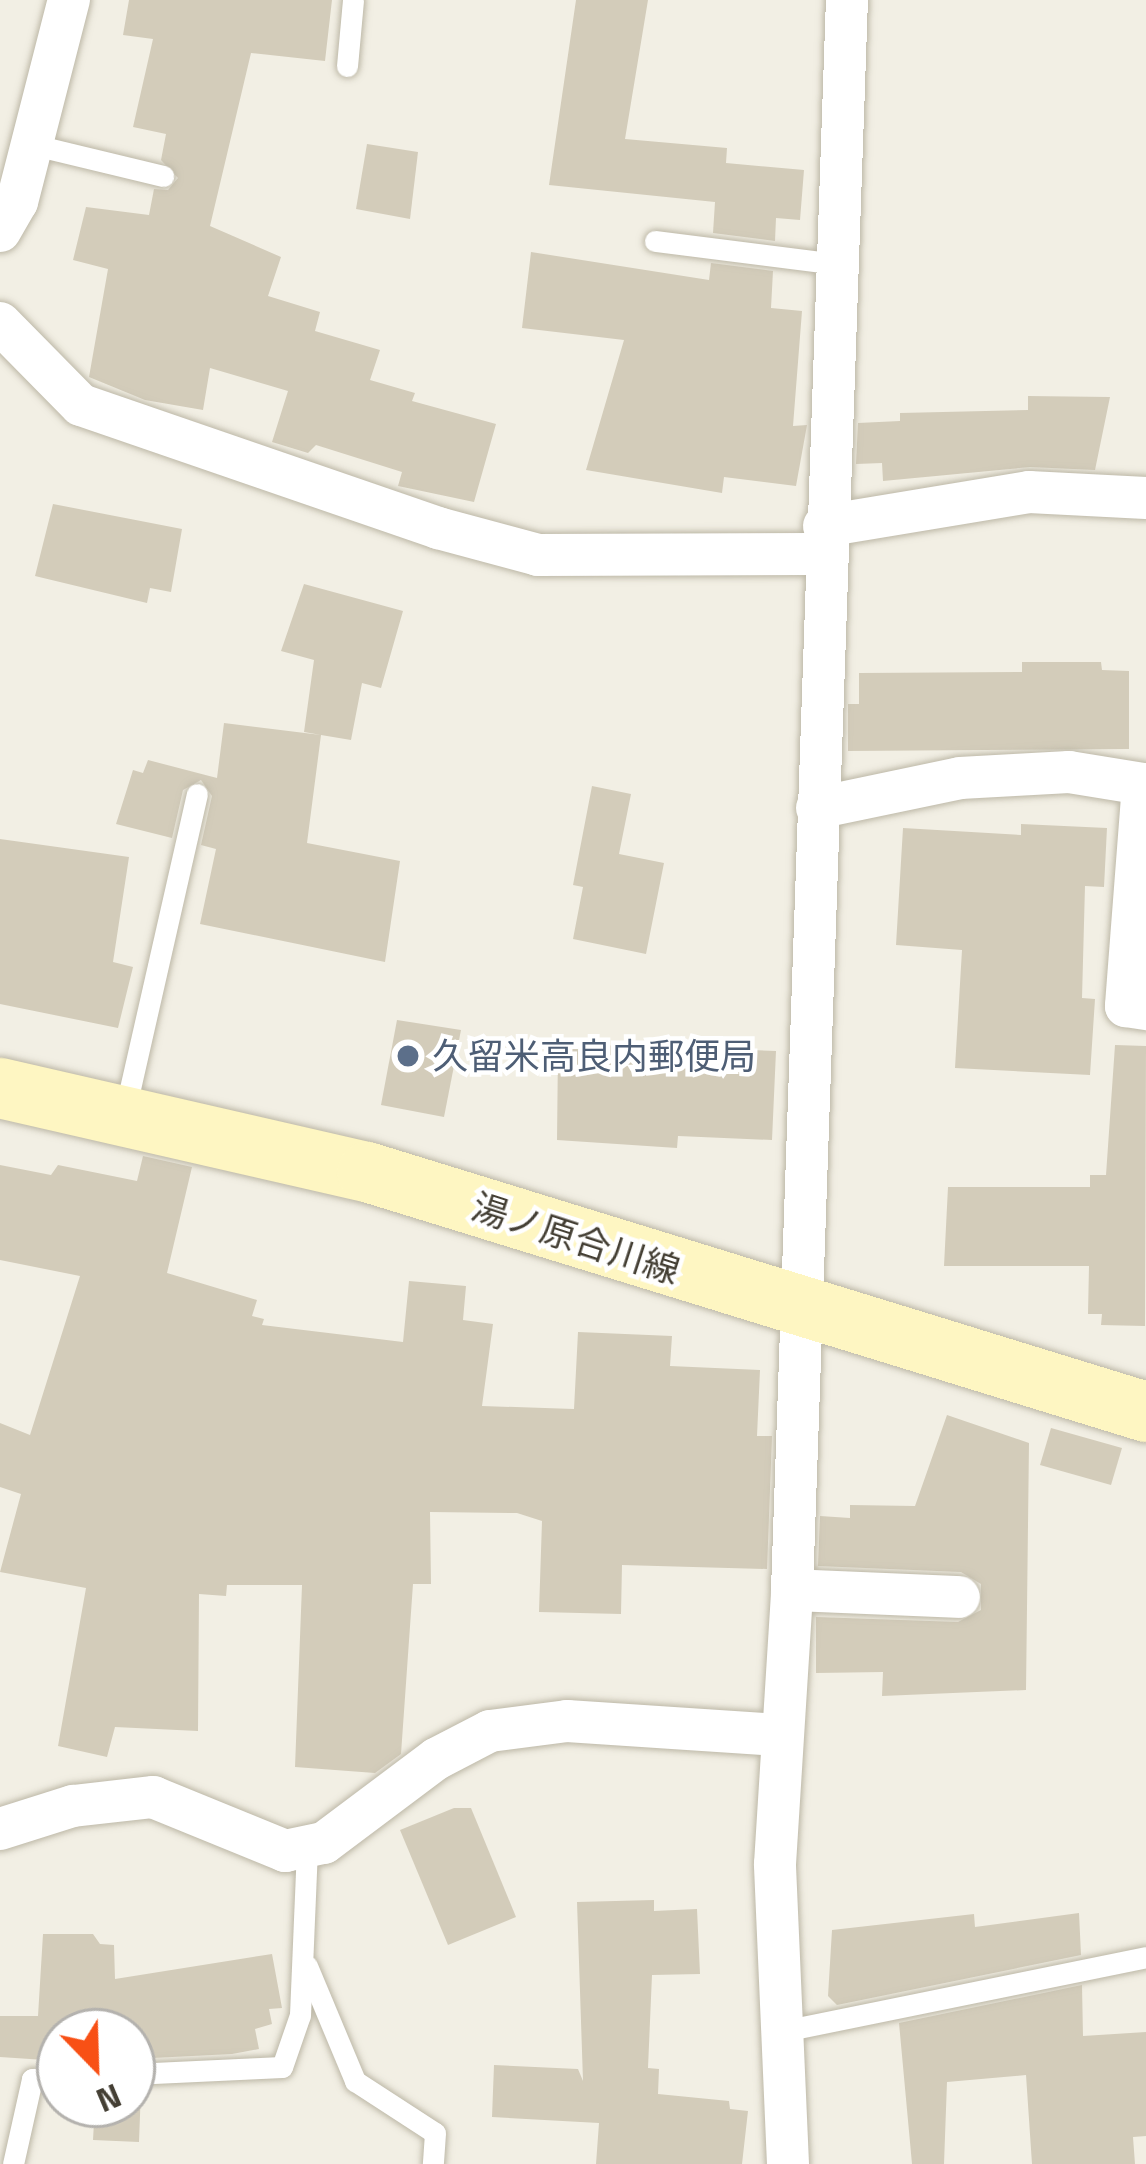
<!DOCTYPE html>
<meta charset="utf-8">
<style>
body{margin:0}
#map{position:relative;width:1146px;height:2164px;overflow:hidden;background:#f2efe4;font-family:"Titillium Web","Noto Sans JP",sans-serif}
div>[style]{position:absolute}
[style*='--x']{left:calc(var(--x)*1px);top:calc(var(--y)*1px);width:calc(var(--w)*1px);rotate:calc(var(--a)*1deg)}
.building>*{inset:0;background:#d3ccba}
.roads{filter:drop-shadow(0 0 3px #bdb8a7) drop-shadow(0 0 3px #bdb8a7)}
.lane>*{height:21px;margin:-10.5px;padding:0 10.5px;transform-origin:10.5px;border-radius:10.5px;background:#fff}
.street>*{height:42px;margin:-21px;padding:0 21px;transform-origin:21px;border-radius:21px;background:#fff}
.secondary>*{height:60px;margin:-30px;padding:0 30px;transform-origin:30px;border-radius:30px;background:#fef6c2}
.dots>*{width:33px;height:33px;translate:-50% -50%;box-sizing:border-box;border:6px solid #fff;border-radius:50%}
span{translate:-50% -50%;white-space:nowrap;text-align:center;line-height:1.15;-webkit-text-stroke:9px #fff;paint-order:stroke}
.service-label{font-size:36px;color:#4e5e75}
.left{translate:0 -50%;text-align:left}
.street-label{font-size:36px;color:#443f34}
.north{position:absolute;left:36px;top:2008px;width:120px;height:120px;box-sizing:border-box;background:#fff;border:3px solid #b4b2ae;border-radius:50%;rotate:157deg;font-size:33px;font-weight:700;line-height:48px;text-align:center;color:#443f34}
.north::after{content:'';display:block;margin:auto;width:42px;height:54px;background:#f85015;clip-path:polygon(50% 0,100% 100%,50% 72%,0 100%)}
</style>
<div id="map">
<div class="building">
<i style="clip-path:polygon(129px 0,332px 0,325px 61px,251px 53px,210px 226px,281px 257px,268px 296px,320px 312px,315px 331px,380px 350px,370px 380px,415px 393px,412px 401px,496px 424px,474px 502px,398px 486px,402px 472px,316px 445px,308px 453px,272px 442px,288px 391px,210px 368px,203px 410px,145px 400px,89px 377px,108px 269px,73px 260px,86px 207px,149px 215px,154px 189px,168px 190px,178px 178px,161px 160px,166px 134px,133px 127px,153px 39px,123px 35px)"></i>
<i style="clip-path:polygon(576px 0,648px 0,625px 139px,727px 148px,726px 163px,804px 170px,800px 220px,776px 218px,775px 241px,713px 233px,715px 202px,549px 185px)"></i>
<i style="clip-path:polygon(367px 144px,418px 152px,410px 219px,356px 209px)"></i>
<i style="clip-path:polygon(531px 252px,709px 280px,711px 263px,773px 271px,771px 308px,802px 311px,793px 426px,807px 425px,796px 486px,724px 477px,722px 493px,586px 470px,624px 340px,522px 328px)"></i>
<i style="clip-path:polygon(1028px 396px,1110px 397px,1095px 470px,1030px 467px,883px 481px,882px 463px,856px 464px,858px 423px,900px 421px,900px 413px,1028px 410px)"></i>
<i style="clip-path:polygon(53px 504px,182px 529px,171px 592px,150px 588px,147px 603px,35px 576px)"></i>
<i style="clip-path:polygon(304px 584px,403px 611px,381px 688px,362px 683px,351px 740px,321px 735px,307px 843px,400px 861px,385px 962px,200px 924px,216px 849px,201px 845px,212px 796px,201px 780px,183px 790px,172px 838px,116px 824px,133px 770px,143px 773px,148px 760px,217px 778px,224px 723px,321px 735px,304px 732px,314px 660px,281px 651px)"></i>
<i style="clip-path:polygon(1022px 662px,1101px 662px,1102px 670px,1129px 671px,1129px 749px,848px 751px,848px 704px,859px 704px,859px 673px,1022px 672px)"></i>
<i style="clip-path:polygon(592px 786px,631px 794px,619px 854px,664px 863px,646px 954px,573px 939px,583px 887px,573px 885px)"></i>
<i style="clip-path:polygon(1021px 824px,1107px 828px,1104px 887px,1085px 886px,1082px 998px,1095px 999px,1090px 1075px,955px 1068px,962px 950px,896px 945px,903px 828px,1021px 835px)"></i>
<i style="clip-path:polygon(0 839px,129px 857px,113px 962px,133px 967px,118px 1028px,0 1004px)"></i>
<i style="clip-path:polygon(397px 1020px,461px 1030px,444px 1117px,381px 1105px)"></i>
<i style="clip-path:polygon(618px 1045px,776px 1051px,772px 1140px,678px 1136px,677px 1148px,557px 1140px,558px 1049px)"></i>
<i style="clip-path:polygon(1115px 1045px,1146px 1046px,1145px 1326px,1101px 1325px,1102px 1314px,1088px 1314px,1089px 1266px,944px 1266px,948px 1187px,1090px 1187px,1090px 1175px,1106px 1175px)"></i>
<i style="clip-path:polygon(143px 1156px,192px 1167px,167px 1273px,257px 1300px,252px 1316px,264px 1319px,262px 1325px,403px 1342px,409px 1281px,466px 1286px,463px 1320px,493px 1324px,482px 1406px,574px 1409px,578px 1332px,672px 1336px,670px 1366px,760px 1370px,757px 1436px,772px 1436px,767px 1569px,622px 1565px,621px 1614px,539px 1612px,542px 1521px,517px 1513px,430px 1512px,431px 1584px,413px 1584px,401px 1754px,375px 1773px,295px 1767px,302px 1585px,227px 1585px,226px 1596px,199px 1594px,198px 1731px,115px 1727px,107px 1757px,58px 1746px,86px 1588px,0 1572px,21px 1494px,0 1487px,0 1423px,30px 1435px,80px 1276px,0 1260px,0 1165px,51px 1175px,58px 1165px,137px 1181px)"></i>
<i style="clip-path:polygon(947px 1415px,1029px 1443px,1026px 1690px,882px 1696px,883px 1672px,816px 1673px,816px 1617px,958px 1622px,981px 1610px,981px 1584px,961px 1572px,818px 1566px,820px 1516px,850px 1518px,850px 1505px,915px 1506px)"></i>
<i style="clip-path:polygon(1051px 1428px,1122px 1448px,1111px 1485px,1040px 1465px)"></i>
<i style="clip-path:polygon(454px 1808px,471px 1808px,516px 1917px,448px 1945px,400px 1830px)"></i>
<i style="clip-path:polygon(654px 1900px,654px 1911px,697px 1909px,700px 1974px,652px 1975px,648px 2068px,659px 2069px,658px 2094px,729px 2101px,730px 2109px,748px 2111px,742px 2164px,596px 2164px,599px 2123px,492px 2117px,494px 2065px,578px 2069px,583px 2081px,577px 1902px)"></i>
<i style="clip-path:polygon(1079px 1913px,1081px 1955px,837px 2005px,828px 1996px,832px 1930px,974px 1914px,975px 1927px)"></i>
<i style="clip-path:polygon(43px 1934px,93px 1934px,100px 1944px,114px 1945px,115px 1979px,272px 1954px,282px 2008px,269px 2009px,272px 2024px,255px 2029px,259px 2049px,232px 2054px,132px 2059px,132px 2032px,60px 2032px,60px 2061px,0 2057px,0 2016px,38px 2016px)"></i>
<i style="clip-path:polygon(1082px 1985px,1083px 2036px,1146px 2032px,1146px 2136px,1133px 2137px,1135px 2164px,1032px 2164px,1026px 2075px,947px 2082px,944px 2164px,912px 2164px,899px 2023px)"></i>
<i style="clip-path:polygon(132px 2089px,141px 2089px,139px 2142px,93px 2140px,95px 2104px,132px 2104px)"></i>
</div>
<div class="roads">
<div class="lane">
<i style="--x:347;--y:66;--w:66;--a:-84.8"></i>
<i style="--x:30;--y:144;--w:137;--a:13.5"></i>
<i style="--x:655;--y:241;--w:184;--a:7.2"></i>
<i style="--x:124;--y:1115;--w:329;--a:-77.2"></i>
<i style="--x:307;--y:1966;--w:125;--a:67.3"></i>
<i style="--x:355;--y:2081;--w:95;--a:33"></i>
<i style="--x:435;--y:2133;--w:31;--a:94"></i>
<i style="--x:783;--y:2031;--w:370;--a:-11.5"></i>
<i style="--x:132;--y:2074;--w:150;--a:-2.7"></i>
<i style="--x:282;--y:2067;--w:55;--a:-70.9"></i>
<i style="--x:300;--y:2015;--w:169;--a:-87.6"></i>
<i style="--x:13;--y:2164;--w:87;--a:-77.4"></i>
<i style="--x:32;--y:2079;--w:28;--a:-2"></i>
</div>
<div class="street">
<i style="--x:0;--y:231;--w:34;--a:-60"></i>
<i style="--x:17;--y:202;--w:209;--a:-75.6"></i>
<i style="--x:0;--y:323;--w:115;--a:45.4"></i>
<i style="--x:81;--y:405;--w:378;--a:19"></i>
<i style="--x:438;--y:528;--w:104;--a:15.1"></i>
<i style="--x:538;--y:555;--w:274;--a:-0.2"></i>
<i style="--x:824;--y:526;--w:208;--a:-9.4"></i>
<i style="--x:1029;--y:492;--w:117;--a:2.9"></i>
<i style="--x:817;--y:808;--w:146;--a:-11.8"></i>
<i style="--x:960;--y:778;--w:109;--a:-3.2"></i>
<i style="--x:1069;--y:772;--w:75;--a:9.2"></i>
<i style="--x:1143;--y:784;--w:223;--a:94.4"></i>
<i style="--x:1126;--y:1006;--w:20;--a:9"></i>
<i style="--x:792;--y:1590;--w:167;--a:2.4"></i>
<i style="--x:0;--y:1829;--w:77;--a:-17.5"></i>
<i style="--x:73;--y:1806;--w:81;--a:-6.4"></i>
<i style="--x:153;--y:1797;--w:143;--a:22.2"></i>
<i style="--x:285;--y:1851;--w:40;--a:-12"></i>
<i style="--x:324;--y:1843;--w:140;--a:-36.9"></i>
<i style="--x:436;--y:1759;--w:61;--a:-27.4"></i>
<i style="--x:490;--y:1731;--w:78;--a:-7.4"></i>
<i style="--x:567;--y:1721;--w:212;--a:3.8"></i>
<i style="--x:788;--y:2164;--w:300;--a:-92.5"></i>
<i style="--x:775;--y:1864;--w:275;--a:-86.4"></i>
<i style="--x:792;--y:1590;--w:1591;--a:-88.02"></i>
</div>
<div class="secondary">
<i style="--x:0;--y:1088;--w:376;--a:12.9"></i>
<i style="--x:367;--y:1172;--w:815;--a:17.12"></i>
</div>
</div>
<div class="dots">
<i style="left:408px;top:1056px;background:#5c6f8a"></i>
</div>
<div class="service-label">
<span class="left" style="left:432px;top:1056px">久留米高良内郵便局</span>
</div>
<div class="street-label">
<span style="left:576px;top:1238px;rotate:18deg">湯ノ原合川線</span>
</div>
<div class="north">N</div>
</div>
